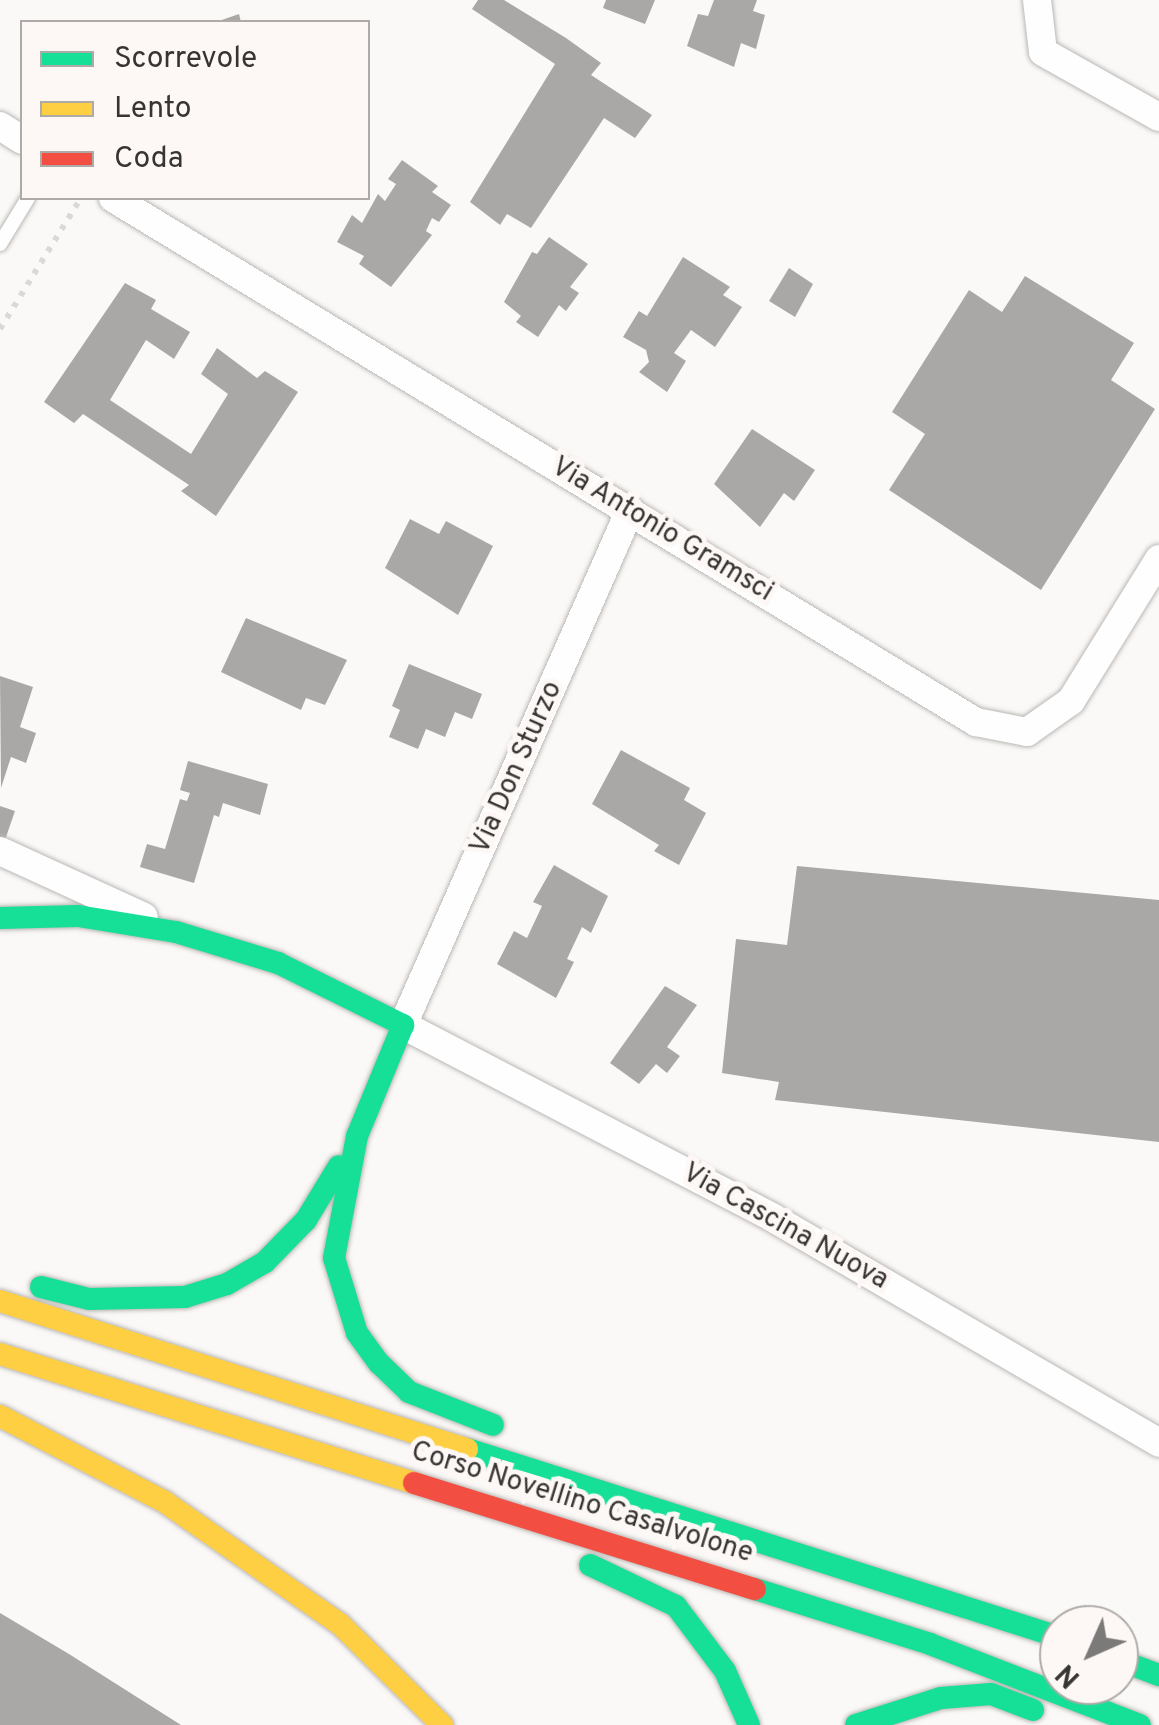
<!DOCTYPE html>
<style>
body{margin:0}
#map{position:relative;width:1159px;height:1725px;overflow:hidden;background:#fbf9f7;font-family:Overpass,sans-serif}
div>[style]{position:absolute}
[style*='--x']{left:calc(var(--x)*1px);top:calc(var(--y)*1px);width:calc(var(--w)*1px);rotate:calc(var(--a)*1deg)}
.building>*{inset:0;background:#aaa8a7}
.path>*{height:6px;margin-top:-3px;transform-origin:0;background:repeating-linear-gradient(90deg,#d9d9d8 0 5px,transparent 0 13px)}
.roads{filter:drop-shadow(0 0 2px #bab8b6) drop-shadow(0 0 2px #bab8b6)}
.lane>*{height:14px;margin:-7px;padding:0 7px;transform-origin:7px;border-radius:7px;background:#fefefe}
.street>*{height:28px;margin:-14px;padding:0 14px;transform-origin:14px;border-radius:14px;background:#fefefe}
.fast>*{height:22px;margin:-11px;padding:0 11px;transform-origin:11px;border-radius:11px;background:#16e098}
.slow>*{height:22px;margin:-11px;padding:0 11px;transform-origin:11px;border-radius:11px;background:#ffcf43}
.jam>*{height:22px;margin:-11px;padding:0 11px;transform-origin:11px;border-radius:11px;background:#f24e42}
span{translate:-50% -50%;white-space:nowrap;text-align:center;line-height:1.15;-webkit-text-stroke:10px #fdf8f5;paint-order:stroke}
.street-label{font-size:28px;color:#373534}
.legend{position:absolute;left:20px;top:20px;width:350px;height:180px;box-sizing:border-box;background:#fdf8f5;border:2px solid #aeaaa8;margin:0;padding:12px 18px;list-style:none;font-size:30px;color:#373534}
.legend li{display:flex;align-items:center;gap:20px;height:50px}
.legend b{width:50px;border:2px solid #aeaaa8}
.north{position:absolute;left:1039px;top:1605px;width:100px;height:100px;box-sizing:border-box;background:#fdf8f5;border:2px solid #aeaaa8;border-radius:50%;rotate:225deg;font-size:28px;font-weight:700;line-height:40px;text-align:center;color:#373534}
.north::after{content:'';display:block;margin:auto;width:35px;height:45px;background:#7c7a78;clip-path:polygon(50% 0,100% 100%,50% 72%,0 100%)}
</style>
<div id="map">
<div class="building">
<i style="clip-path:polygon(478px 0,504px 0,566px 38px,601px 63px,591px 75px,652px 115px,635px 138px,604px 118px,531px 228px,507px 214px,500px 225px,470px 202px,555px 64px,472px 9px)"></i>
<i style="clip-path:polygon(606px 0,655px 0,645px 24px,603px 8px)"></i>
<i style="clip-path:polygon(714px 0,757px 0,753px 11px,765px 15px,756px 49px,741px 43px,734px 67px,687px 46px,698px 14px,708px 16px)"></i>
<i style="clip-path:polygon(239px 14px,241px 22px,216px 22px)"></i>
<i style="clip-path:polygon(402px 160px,438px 186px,432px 192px,451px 205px,439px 222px,432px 218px,426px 231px,432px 235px,391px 287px,359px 264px,364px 256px,337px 242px,352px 215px,362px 223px,378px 194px,385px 201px,396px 184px,388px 179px)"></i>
<i style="clip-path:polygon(549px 237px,588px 264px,570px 287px,579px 293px,566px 311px,559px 305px,538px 337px,516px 322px,521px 316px,504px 302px,532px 252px,537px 254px)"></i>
<i style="clip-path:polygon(683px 257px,730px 287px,723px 295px,742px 307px,715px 347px,691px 330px,674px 353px,686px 361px,667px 392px,639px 372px,649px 362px,646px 350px,623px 337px,639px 311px,647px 316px)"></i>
<i style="clip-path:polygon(789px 268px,813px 284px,795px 317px,769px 301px)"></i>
<i style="clip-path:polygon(1025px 276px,1134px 343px,1111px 380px,1155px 409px,1041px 590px,889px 490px,925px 434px,892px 412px,969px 290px,1002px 312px)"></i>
<i style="clip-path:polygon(125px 283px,156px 300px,151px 309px,190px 332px,174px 359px,146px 340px,110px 400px,191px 454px,228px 394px,201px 374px,217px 348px,257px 378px,265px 371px,298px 392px,216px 516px,181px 491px,189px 485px,83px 414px,74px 423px,44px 402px)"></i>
<i style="clip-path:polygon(752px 429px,815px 470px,794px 501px,784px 493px,760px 527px,714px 484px)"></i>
<i style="clip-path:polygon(410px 519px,439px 534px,446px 521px,493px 546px,458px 615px,385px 568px)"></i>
<i style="clip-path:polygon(246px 618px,347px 660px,325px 705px,306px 698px,301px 710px,221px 672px)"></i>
<i style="clip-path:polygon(409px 664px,482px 694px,472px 719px,455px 712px,445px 737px,426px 729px,418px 749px,389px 737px,400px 710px,392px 706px)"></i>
<i style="clip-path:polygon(0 676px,33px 687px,20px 727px,36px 733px,26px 763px,11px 757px,1px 788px)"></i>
<i style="clip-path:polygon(621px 750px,690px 788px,684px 800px,706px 813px,679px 865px,654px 851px,659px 845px,592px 804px)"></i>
<i style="clip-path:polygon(188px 761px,268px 784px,260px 815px,223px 803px,219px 817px,214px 815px,194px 883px,140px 867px,147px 844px,165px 849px,180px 799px,187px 801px,190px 793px,180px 790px)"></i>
<i style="clip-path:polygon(0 806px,15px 811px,5px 840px,0 838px)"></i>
<i style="clip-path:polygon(554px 865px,608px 896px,591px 933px,582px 927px,567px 959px,574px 962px,556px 998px,497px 964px,514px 931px,527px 938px,542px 906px,533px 902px)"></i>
<i style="clip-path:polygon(797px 866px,1159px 900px,1159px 1142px,775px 1100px,779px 1082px,722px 1073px,736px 939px,787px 945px)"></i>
<i style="clip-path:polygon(665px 986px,697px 1005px,667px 1047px,680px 1056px,667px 1073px,656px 1064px,639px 1084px,610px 1063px)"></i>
<i style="clip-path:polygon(0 1613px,69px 1654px,181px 1725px,0 1725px)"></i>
</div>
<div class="path">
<i style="--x:0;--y:329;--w:154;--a:-58.3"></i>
</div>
<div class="roads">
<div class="lane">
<i style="--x:0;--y:244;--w:54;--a:-58.7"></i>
</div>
<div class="street">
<i style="--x:1037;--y:0;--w:52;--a:83.4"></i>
<i style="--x:1043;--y:52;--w:133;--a:29.3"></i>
<i style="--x:0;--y:126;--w:26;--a:32"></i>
<i style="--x:113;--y:198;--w:1010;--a:31.27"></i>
<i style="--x:976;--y:722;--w:52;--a:11.1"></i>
<i style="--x:1027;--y:732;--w:54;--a:-35.2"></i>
<i style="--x:1071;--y:701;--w:167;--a:-58.2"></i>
<i style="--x:630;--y:510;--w:563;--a:113.79"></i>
<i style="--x:403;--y:1025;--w:417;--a:27.5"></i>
<i style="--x:773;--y:1218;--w:447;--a:30.2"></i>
<i style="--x:0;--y:851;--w:158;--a:24.6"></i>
</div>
<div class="fast">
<i style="--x:0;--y:918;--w:78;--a:-1.5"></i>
<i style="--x:78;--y:916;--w:99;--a:9.3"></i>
<i style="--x:176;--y:932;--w:107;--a:16.9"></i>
<i style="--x:278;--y:963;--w:140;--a:26.4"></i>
<i style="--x:403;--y:1025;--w:120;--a:112.5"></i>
<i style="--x:357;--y:1136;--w:124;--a:100.7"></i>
<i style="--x:334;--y:1258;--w:78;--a:73"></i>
<i style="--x:357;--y:1333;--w:37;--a:54"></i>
<i style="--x:379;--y:1363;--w:42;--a:44"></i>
<i style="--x:409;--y:1392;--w:90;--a:21.4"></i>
<i style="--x:41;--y:1287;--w:49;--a:14"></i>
<i style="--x:89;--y:1299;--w:96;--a:-1.2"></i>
<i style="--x:185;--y:1297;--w:44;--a:-17.2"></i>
<i style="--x:227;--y:1284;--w:44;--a:-30.1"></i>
<i style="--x:265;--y:1262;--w:59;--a:-45.7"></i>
<i style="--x:306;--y:1220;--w:63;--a:-58.6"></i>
<i style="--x:467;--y:1449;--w:621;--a:17.62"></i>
<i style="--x:590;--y:1565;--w:95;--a:25.5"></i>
<i style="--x:676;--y:1606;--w:81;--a:53"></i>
<i style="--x:725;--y:1671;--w:59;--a:66"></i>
<i style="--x:755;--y:1589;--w:183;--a:17.4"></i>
<i style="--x:930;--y:1644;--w:225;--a:21.1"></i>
<i style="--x:1119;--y:1660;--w:43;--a:20.6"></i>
<i style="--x:856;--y:1725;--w:89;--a:-17.6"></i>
<i style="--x:941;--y:1698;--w:50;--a:-4.6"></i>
<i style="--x:991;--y:1694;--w:45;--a:20.9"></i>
</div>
<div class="slow">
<i style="--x:0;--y:1301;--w:490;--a:17.6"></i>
<i style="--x:0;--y:1354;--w:434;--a:17.3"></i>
<i style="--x:0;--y:1416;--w:186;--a:27.5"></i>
<i style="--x:165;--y:1502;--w:213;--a:34.9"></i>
<i style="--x:340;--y:1624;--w:144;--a:44.7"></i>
</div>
<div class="jam">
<i style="--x:414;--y:1483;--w:357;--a:17.3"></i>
</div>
</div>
<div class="street-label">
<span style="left:662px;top:530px;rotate:31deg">Via Antonio Gramsci</span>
<span style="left:517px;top:768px;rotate:-66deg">Via Don Sturzo</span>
<span style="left:785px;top:1227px;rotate:29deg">Via Cascina Nuova</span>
<span style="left:582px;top:1503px;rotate:17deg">Corso Novellino Casalvolone</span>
</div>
<ul class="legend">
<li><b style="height:12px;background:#16e098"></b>Scorrevole</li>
<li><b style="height:12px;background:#ffcf43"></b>Lento</li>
<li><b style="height:12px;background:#f24e42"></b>Coda</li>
</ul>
<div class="north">N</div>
</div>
